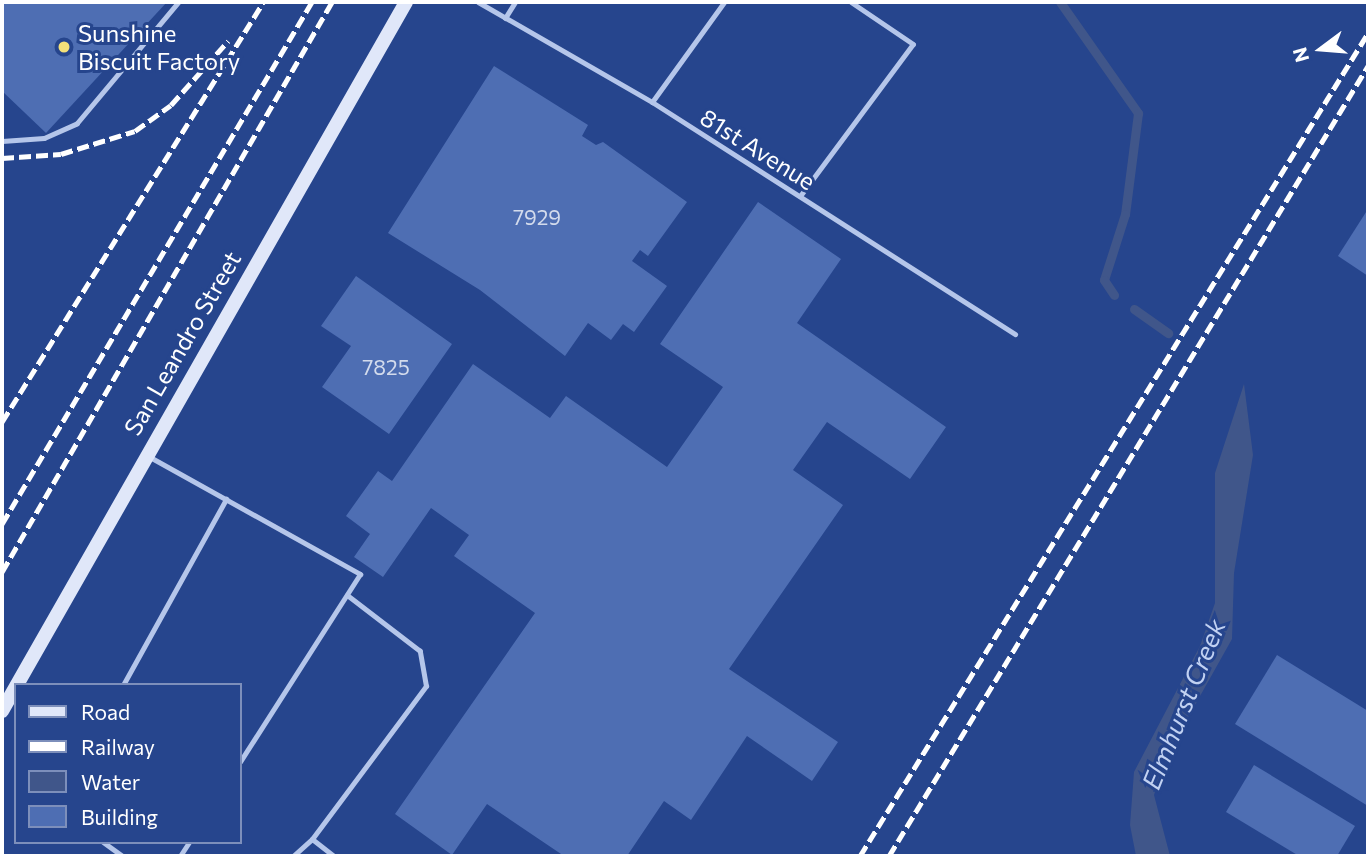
<!DOCTYPE html>
<style>
body{margin:0}
#map{position:relative;width:1370px;height:858px;overflow:hidden;background:#26458d;font-family:Commissioner,sans-serif}
div>[style]{position:absolute}
[style*='--x']{left:calc(var(--x)*1px);top:calc(var(--y)*1px);width:calc(var(--w)*1px);rotate:calc(var(--a)*1deg)}
.water>*{inset:0;background:#40568a}
.stream>*{height:9px;margin:-4.5px;padding:0 4.5px;transform-origin:4.5px;border-radius:4.5px;background:#40568a}
.building>*{inset:0;background:#4e6eb3}
.lane>*{height:5px;margin:-2.5px;padding:0 2.5px;transform-origin:2.5px;border-radius:2.5px;background:#b5c6ea}
.secondary>*{height:14px;margin:-7px;padding:0 7px;transform-origin:7px;border-radius:7px;background:#e0e7f9}
.rail>*{height:5px;margin-top:-2.5px;transform-origin:0;background:repeating-linear-gradient(90deg,#fff 0 12px,transparent 0 17px)}
.dots>*{width:19px;height:19px;translate:-50% -50%;box-sizing:border-box;border:4px solid #26458d;border-radius:50%}
span{translate:-50% -50%;white-space:nowrap;text-align:center;line-height:1.15;-webkit-text-stroke:6px #26458d;paint-order:stroke}
.number-label{font-size:21px;color:#d3dbec}
.number-label span{-webkit-text-stroke-width:0}
.poi-label{font-size:24px;color:#fff}
.left{translate:0 -50%;text-align:left}
.street-label{font-size:24px;color:#fff}
.water-label{font-size:26px;color:#c1d1f2;font-style:italic}
.frame{position:absolute;inset:0;border:4px solid #fff;pointer-events:none}
.legend{position:absolute;left:14px;top:683px;width:228px;height:161px;box-sizing:border-box;background:#26458d;border:2px solid #7d8fbb;margin:0;padding:9px 12px;list-style:none;font-size:21px;color:#fff}
.legend li{display:flex;align-items:center;gap:14px;height:35px}
.legend b{width:35px;border:2px solid #7d8fbb}
.north{position:absolute;left:1286px;top:14px;width:70px;height:70px;-webkit-text-stroke:5px #26458d;paint-order:stroke;rotate:254deg;font-size:19px;font-weight:700;line-height:28px;text-align:center;color:#fff}
.north::after{content:'';display:block;margin:auto;width:24px;height:32px;background:#fff;clip-path:polygon(50% 0,100% 100%,50% 72%,0 100%)}
</style>
<div id="map">
<div class="water">
<i style="clip-path:polygon(1244px 384px,1253px 455px,1234px 573px,1232px 639px,1167px 755px,1154px 795px,1170px 856px,1136px 856px,1130px 825px,1134px 772px,1200px 646px,1215px 603px,1215px 473px)"></i>
</div>
<div class="stream">
<i style="--x:1060;--y:2;--w:136;--a:54.9"></i>
<i style="--x:1138;--y:113;--w:102;--a:97.3"></i>
<i style="--x:1125;--y:214;--w:69;--a:107.7"></i>
<i style="--x:1104;--y:280;--w:18;--a:56"></i>
<i style="--x:1134;--y:309;--w:42;--a:35.2"></i>
</div>
<div class="building">
<i style="clip-path:polygon(2px 2px,167px 2px,46px 133px,2px 91px)"></i>
<i style="clip-path:polygon(494px 66px,588px 125px,582px 136px,596px 145px,603px 142px,687px 202px,648px 256px,640px 250px,632px 261px,667px 286px,634px 332px,623px 324px,611px 340px,588px 323px,565px 356px,480px 290px,388px 233px)"></i>
<i style="clip-path:polygon(758px 202px,841px 259px,797px 323px,946px 427px,910px 479px,827px 422px,793px 470px,843px 505px,729px 669px,838px 742px,812px 781px,747px 736px,691px 820px,664px 801px,627px 856px,564px 856px,487px 804px,452px 855px,395px 814px,535px 613px,454px 556px,469px 535px,431px 508px,383px 577px,354px 557px,370px 534px,346px 516px,378px 471px,392px 481px,473px 364px,550px 418px,566px 396px,667px 467px,723px 387px,660px 344px)"></i>
<i style="clip-path:polygon(1368px 209px,1368px 276px,1338px 256px)"></i>
<i style="clip-path:polygon(356px 276px,452px 344px,389px 434px,322px 387px,351px 346px,321px 326px)"></i>
<i style="clip-path:polygon(1277px 655px,1368px 711px,1368px 806px,1235px 724px)"></i>
<i style="clip-path:polygon(1254px 765px,1355px 826px,1337px 856px,1299px 856px,1226px 812px)"></i>
</div>
<div class="lane">
<i style="--x:478;--y:2;--w:201;--a:29.9"></i>
<i style="--x:652;--y:102;--w:431;--a:32.6"></i>
<i style="--x:505;--y:18;--w:19;--a:-58"></i>
<i style="--x:652;--y:102;--w:123;--a:-54.2"></i>
<i style="--x:2;--y:141;--w:42;--a:-4.1"></i>
<i style="--x:44;--y:138;--w:36;--a:-24"></i>
<i style="--x:77;--y:123;--w:158;--a:-50.1"></i>
<i style="--x:800;--y:196;--w:189;--a:-53.4"></i>
<i style="--x:913;--y:44;--w:75;--a:-145.9"></i>
<i style="--x:148;--y:456;--w:243;--a:29.1"></i>
<i style="--x:360;--y:574;--w:223;--a:122.6"></i>
<i style="--x:123;--y:685;--w:213;--a:-61"></i>
<i style="--x:312;--y:839;--w:191;--a:-53.3"></i>
<i style="--x:426;--y:686;--w:36;--a:-100"></i>
<i style="--x:420;--y:651;--w:92;--a:-142.5"></i>
<i style="--x:103;--y:842;--w:24;--a:36"></i>
<i style="--x:180;--y:856;--w:17;--a:-57"></i>
<i style="--x:293;--y:856;--w:25;--a:-42"></i>
<i style="--x:312;--y:839;--w:28;--a:38"></i>
</div>
<div class="secondary">
<i style="--x:2;--y:711;--w:816;--a:-60.32"></i>
</div>
<div class="rail">
<i style="--x:2;--y:158;--w:59;--a:-3.9"></i>
<i style="--x:61;--y:154;--w:77;--a:-17.3"></i>
<i style="--x:135;--y:131;--w:44;--a:-35.8"></i>
<i style="--x:171;--y:105;--w:86;--a:-48.3"></i>
<i style="--x:2;--y:422;--w:494;--a:-58.1"></i>
<i style="--x:2;--y:524;--w:607;--a:-59.3"></i>
<i style="--x:2;--y:572;--w:659;--a:-59.93"></i>
<i style="--x:860;--y:856;--w:967;--a:-58.31"></i>
<i style="--x:889;--y:856;--w:924;--a:-58.77"></i>
</div>
<div class="dots">
<i style="left:64px;top:47px;background:#f4e17a"></i>
</div>
<div class="number-label">
<span style="left:537px;top:217px">7929</span>
<span style="left:386px;top:367px">7825</span>
</div>
<div class="poi-label">
<span class="left" style="left:78px;top:47px">Sunshine<br>Biscuit Factory</span>
</div>
<div class="street-label">
<span style="left:758px;top:149px;rotate:32deg">81st Avenue</span>
<span style="left:182px;top:343px;rotate:-60deg">San Leandro Street</span>
</div>
<div class="water-label">
<span style="left:1183px;top:704px;rotate:-68deg">Elmhurst Creek</span>
</div>
<div class="frame"></div>
<ul class="legend">
<li><b style="height:9px;background:#e0e7f9"></b>Road</li>
<li><b style="height:9px;background:#fff"></b>Railway</li>
<li><b style="height:19px;background:#40568a"></b>Water</li>
<li><b style="height:19px;background:#4e6eb3"></b>Building</li>
</ul>
<div class="north">N</div>
</div>
